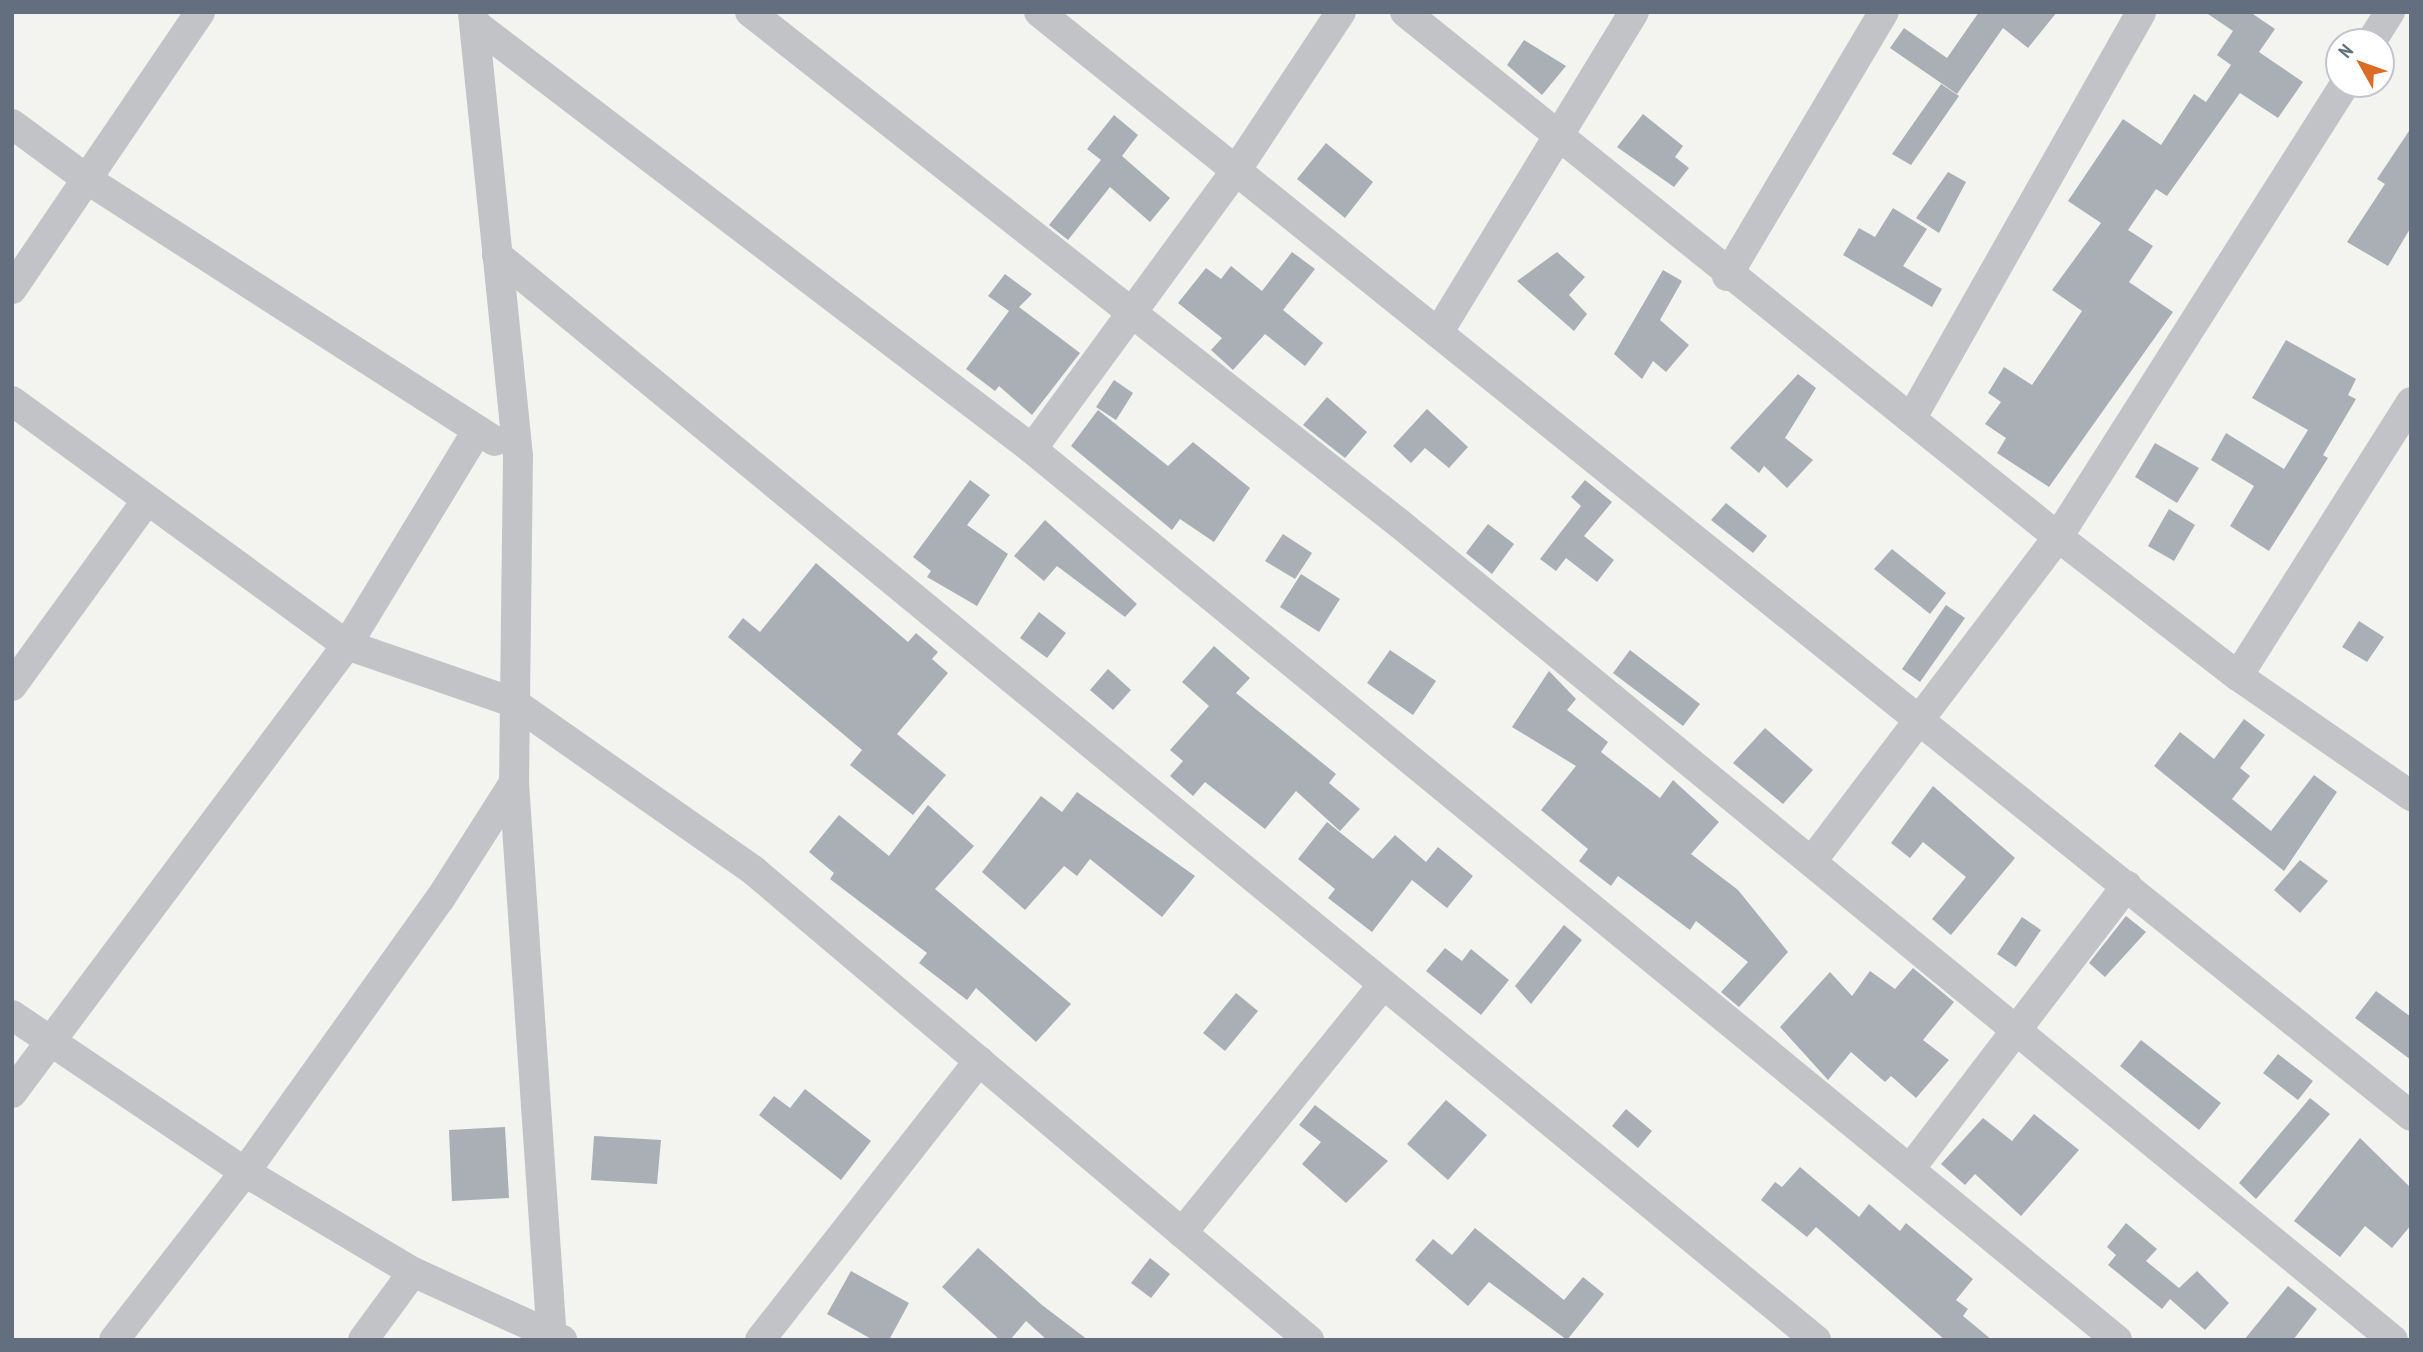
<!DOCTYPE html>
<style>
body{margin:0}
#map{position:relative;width:2423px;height:1352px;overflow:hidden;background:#f3f4ef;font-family:"PT Sans Narrow",sans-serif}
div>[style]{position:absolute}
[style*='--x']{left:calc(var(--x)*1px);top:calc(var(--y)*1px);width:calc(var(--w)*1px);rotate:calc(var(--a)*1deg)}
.building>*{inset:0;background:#a9afb5}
.minor>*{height:30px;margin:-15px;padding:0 15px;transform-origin:15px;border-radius:15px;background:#c1c3c7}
span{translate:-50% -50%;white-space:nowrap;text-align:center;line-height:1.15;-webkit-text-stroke:7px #fff;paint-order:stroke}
.frame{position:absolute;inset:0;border:14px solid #636f7f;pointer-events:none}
.north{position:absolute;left:2325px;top:28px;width:70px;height:70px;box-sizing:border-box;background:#fff;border:2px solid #c1c5cc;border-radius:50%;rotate:310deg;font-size:19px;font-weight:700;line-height:28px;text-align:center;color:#636f7f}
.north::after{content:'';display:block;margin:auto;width:24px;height:32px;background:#dc6b26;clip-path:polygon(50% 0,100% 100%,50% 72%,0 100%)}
</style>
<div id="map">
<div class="building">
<i style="clip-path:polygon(1979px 12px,2057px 12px,2028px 48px,2003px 28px,1957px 94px,1890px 48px,1904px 28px,1947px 58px)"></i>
<i style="clip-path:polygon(2205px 12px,2250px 12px,2275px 29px,2259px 52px,2303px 82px,2278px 118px,2240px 93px,2167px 196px,2156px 189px,2128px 230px,2153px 246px,2129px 282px,2173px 312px,2049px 487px,1997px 453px,2006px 438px,1985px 424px,2001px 402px,1988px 393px,2004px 367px,2032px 385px,2082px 311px,2052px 290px,2101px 223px,2068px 201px,2123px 119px,2161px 145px,2194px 94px,2206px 102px,2231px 65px,2217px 55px,2233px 31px)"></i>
<i style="clip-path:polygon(1524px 40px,1566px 66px,1542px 95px,1507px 65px)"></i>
<i style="clip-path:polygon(1941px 84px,1959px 96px,1911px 165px,1892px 154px)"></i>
<i style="clip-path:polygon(1643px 114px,1683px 146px,1675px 157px,1689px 168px,1674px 187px,1617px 147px)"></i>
<i style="clip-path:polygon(1114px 115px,1138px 135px,1122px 156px,1170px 198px,1150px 222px,1110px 187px,1068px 240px,1049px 225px,1101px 160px,1087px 149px)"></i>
<i style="clip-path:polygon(2411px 128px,2411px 227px,2388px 266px,2347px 242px,2385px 184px,2377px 179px)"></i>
<i style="clip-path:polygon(1326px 143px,1373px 182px,1345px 218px,1297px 179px)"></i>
<i style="clip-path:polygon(1948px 172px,1966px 182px,1939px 233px,1916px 218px)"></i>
<i style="clip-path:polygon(1893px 208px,1927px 229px,1903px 266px,1942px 289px,1932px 307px,1843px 255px,1859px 228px,1875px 237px)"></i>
<i style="clip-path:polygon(1292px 252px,1315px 269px,1283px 310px,1323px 343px,1305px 366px,1265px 334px,1233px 370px,1211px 350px,1222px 338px,1178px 303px,1206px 268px,1221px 279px,1231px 266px,1262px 291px)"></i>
<i style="clip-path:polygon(1557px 252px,1585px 277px,1569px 295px,1587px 314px,1574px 331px,1517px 281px)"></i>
<i style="clip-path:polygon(1663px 270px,1682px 281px,1660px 320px,1689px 345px,1666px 372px,1653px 361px,1642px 379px,1614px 354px)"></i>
<i style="clip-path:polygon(1005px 274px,1032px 294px,1019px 307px,1080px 353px,1032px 415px,999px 386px,995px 391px,966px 369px,1009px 311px,988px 296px)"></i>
<i style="clip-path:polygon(2286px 340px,2356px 379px,2348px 395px,2356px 399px,2323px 455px,2328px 458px,2269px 551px,2230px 526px,2254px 486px,2211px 460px,2226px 433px,2284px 469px,2308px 430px,2252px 398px)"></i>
<i style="clip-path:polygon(1798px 374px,1816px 388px,1785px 438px,1813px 460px,1787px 488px,1764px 466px,1759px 473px,1730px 448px)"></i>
<i style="clip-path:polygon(1114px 380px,1133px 393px,1116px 420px,1096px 407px)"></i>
<i style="clip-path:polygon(1327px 397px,1367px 432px,1345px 458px,1303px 425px)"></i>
<i style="clip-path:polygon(1427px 409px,1468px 447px,1449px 468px,1425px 448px,1411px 463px,1393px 446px)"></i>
<i style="clip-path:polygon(1098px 410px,1168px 466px,1193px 442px,1250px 488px,1214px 542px,1180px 519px,1172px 530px,1071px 446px)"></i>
<i style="clip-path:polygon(2155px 443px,2199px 468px,2177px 503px,2135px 477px)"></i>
<i style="clip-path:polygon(970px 480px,990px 495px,967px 525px,1008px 554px,977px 606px,927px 577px,931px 571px,913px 557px)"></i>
<i style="clip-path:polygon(1585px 480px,1612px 502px,1584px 536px,1614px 560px,1597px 582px,1566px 558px,1556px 571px,1540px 559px,1581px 506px,1571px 497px)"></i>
<i style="clip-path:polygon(1726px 503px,1767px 536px,1753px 553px,1711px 520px)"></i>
<i style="clip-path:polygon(2169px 509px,2195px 525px,2174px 561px,2148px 546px)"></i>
<i style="clip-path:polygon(1045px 520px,1137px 604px,1125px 617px,1057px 566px,1044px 581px,1014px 556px)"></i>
<i style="clip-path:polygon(1488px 524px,1514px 544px,1492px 574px,1466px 553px)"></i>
<i style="clip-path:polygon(1283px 534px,1312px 553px,1295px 579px,1265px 561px)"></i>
<i style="clip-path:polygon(1892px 549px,1946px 593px,1930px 614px,1874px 569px)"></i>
<i style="clip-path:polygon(816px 563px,908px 642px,916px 633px,938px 652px,932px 659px,948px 673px,897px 734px,946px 775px,913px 815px,850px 765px,862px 750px,728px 637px,743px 618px,760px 632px)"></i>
<i style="clip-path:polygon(1301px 574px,1340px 599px,1319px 632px,1280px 607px)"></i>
<i style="clip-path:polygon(1946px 605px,1965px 618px,1920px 682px,1902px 669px)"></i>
<i style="clip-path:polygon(1039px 612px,1066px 633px,1047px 658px,1020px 638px)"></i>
<i style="clip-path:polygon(2359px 621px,2384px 637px,2367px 662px,2342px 647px)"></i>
<i style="clip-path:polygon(1214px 646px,1250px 678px,1236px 693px,1336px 774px,1329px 783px,1360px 809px,1340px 831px,1296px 791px,1265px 829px,1205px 782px,1193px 796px,1170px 776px,1183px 761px,1170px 750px,1209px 706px,1182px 682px)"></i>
<i style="clip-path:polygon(1390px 650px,1436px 681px,1413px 715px,1367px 683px)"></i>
<i style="clip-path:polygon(1630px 650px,1700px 704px,1683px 726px,1613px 673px)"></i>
<i style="clip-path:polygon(1108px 669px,1131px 690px,1113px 710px,1090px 690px)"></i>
<i style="clip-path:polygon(1549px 671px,1576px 699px,1567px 710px,1608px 742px,1601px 752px,1660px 798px,1673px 780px,1719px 822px,1691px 854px,1738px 890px,1788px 952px,1739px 1007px,1721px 992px,1748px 962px,1696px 921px,1690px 930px,1618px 876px,1611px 886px,1579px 861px,1588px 849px,1541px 810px,1576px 766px,1512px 727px)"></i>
<i style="clip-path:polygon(2244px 719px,2265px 735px,2240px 768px,2250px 776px,2232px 799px,2271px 831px,2314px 775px,2337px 792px,2284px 871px,2154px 766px,2180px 732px,2214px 759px)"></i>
<i style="clip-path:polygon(1765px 728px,1813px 770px,1783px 804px,1733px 763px)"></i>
<i style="clip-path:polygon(1933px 786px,2015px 858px,1951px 935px,1932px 919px,1966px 877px,1923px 842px,1910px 858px,1891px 843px)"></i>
<i style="clip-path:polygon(1077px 792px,1195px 876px,1162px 917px,1090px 859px,1077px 876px,1064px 866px,1025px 910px,982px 872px,1041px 796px,1062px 812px)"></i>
<i style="clip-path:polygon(928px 805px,974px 846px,935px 889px,1071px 1004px,1036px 1042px,976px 988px,967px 1000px,919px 963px,927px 953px,830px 879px,834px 873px,809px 852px,839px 815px,889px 856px)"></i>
<i style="clip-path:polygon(1327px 822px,1373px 859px,1395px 835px,1426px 862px,1438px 847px,1473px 876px,1447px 908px,1412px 880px,1372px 932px,1328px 898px,1335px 889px,1298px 859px)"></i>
<i style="clip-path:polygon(2300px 860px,2328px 881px,2300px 913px,2274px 890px)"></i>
<i style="clip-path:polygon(2126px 916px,2146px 932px,2105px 977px,2089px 963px)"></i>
<i style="clip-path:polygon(2022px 917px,2041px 930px,2016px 967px,1997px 954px)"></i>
<i style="clip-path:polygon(1564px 925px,1582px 940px,1531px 1004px,1515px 986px)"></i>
<i style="clip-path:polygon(1445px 948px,1462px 961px,1471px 949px,1509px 980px,1481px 1015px,1426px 971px)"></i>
<i style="clip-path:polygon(1913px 968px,1954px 1002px,1923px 1040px,1949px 1060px,1916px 1098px,1891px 1076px,1885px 1082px,1851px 1052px,1828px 1080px,1780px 1027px,1830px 972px,1852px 996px,1870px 971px,1895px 989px)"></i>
<i style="clip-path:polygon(2376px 991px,2411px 1017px,2411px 1060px,2355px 1018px)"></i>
<i style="clip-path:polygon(1236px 993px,1258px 1011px,1225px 1051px,1203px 1033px)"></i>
<i style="clip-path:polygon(2141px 1040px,2221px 1103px,2199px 1130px,2120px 1066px)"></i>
<i style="clip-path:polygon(2278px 1054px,2313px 1081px,2298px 1100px,2263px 1073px)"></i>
<i style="clip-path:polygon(805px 1089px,871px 1141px,841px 1180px,759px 1115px,774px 1096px,790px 1108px)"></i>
<i style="clip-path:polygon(2310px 1098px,2330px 1114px,2256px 1199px,2239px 1183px)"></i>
<i style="clip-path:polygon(1446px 1100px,1487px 1135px,1448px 1180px,1407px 1144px)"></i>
<i style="clip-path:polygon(1315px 1105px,1388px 1161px,1346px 1203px,1302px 1164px,1321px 1142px,1299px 1125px)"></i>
<i style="clip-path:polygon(1626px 1109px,1652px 1131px,1638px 1148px,1612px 1126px)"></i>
<i style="clip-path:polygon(2034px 1114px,2079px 1150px,2021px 1216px,1975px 1174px,1965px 1185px,1941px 1164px,1983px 1118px,2012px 1141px)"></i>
<i style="clip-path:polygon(505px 1127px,509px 1198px,452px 1201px,449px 1130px)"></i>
<i style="clip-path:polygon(594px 1136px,661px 1140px,657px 1184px,591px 1180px)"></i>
<i style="clip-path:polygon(2360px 1138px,2411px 1188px,2411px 1225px,2392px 1248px,2365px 1226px,2340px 1257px,2294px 1221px)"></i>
<i style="clip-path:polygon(1800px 1167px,1859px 1217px,1869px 1204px,1900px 1231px,1906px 1223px,1973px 1279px,1956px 1300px,1968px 1309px,1963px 1316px,1992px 1340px,1945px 1340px,1816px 1227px,1807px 1237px,1761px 1200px,1775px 1182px,1782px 1187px)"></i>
<i style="clip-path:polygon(2126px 1223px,2157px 1249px,2146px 1261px,2179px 1288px,2197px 1271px,2229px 1303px,2205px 1330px,2170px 1299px,2162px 1309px,2108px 1265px,2116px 1255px,2107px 1247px)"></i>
<i style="clip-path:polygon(1475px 1228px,1564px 1300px,1583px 1277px,1604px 1294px,1567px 1340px,1489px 1282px,1468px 1306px,1415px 1260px,1433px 1239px,1452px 1255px)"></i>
<i style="clip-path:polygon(978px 1248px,1042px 1305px,1088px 1340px,1047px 1340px,1026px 1321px,1010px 1340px,1000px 1340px,942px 1287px)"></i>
<i style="clip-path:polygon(1150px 1258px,1170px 1274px,1151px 1298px,1131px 1283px)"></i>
<i style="clip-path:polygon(851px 1271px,909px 1303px,889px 1340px,873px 1340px,827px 1314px)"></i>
<i style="clip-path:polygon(2288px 1286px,2317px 1309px,2293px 1340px,2244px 1340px)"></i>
</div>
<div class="minor">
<i style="--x:750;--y:12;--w:827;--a:38.23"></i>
<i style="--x:1400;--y:524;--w:1285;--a:39.41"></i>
<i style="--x:1039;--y:12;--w:1761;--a:38.82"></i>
<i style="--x:1405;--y:12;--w:838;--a:38.8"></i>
<i style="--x:2058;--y:537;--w:227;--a:37.7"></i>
<i style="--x:2238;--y:676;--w:211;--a:34.7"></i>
<i style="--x:473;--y:13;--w:445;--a:84.2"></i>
<i style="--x:518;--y:456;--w:327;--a:90.7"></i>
<i style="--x:514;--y:783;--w:558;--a:86.1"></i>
<i style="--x:475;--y:24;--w:701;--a:37.34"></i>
<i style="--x:1032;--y:449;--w:1404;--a:39.39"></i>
<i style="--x:2371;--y:42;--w:36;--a:-58"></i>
<i style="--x:12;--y:124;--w:94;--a:36.4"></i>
<i style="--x:88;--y:180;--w:483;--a:32.7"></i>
<i style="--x:497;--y:255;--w:1708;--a:39.44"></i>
<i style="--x:1727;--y:276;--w:307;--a:-59.3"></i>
<i style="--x:12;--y:289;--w:335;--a:-55.8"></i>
<i style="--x:1438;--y:333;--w:376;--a:-58.6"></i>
<i style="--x:12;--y:401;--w:414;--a:36.1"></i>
<i style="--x:347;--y:645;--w:176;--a:19"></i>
<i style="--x:513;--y:702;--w:294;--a:35"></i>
<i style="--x:754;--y:871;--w:727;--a:40.2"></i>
<i style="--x:1911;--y:419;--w:467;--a:-60.5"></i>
<i style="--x:1032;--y:449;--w:347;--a:-53.8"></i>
<i style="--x:1237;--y:169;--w:188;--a:-56.5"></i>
<i style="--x:2238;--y:676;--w:324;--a:-57.7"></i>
<i style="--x:12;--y:686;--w:230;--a:-54"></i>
<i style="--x:1812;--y:861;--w:407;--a:-52.8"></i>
<i style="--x:2058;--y:537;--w:536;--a:-57.64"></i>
<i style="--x:12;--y:1015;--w:281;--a:34"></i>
<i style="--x:245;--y:1172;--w:196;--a:30.8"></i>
<i style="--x:413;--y:1272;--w:164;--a:24.5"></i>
<i style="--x:12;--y:1093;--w:559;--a:-53.21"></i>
<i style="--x:347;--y:645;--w:250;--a:-58.7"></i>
<i style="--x:1910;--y:1169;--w:357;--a:-52.6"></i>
<i style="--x:1182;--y:1233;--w:318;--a:-51"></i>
<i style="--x:114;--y:1340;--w:213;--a:-52.1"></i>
<i style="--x:245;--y:1172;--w:335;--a:-54.5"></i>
<i style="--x:440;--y:899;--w:138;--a:-57.5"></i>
<i style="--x:363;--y:1340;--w:84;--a:-53.7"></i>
<i style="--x:760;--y:1340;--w:355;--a:-51.9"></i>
</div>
<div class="frame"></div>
<div class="north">N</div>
</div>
